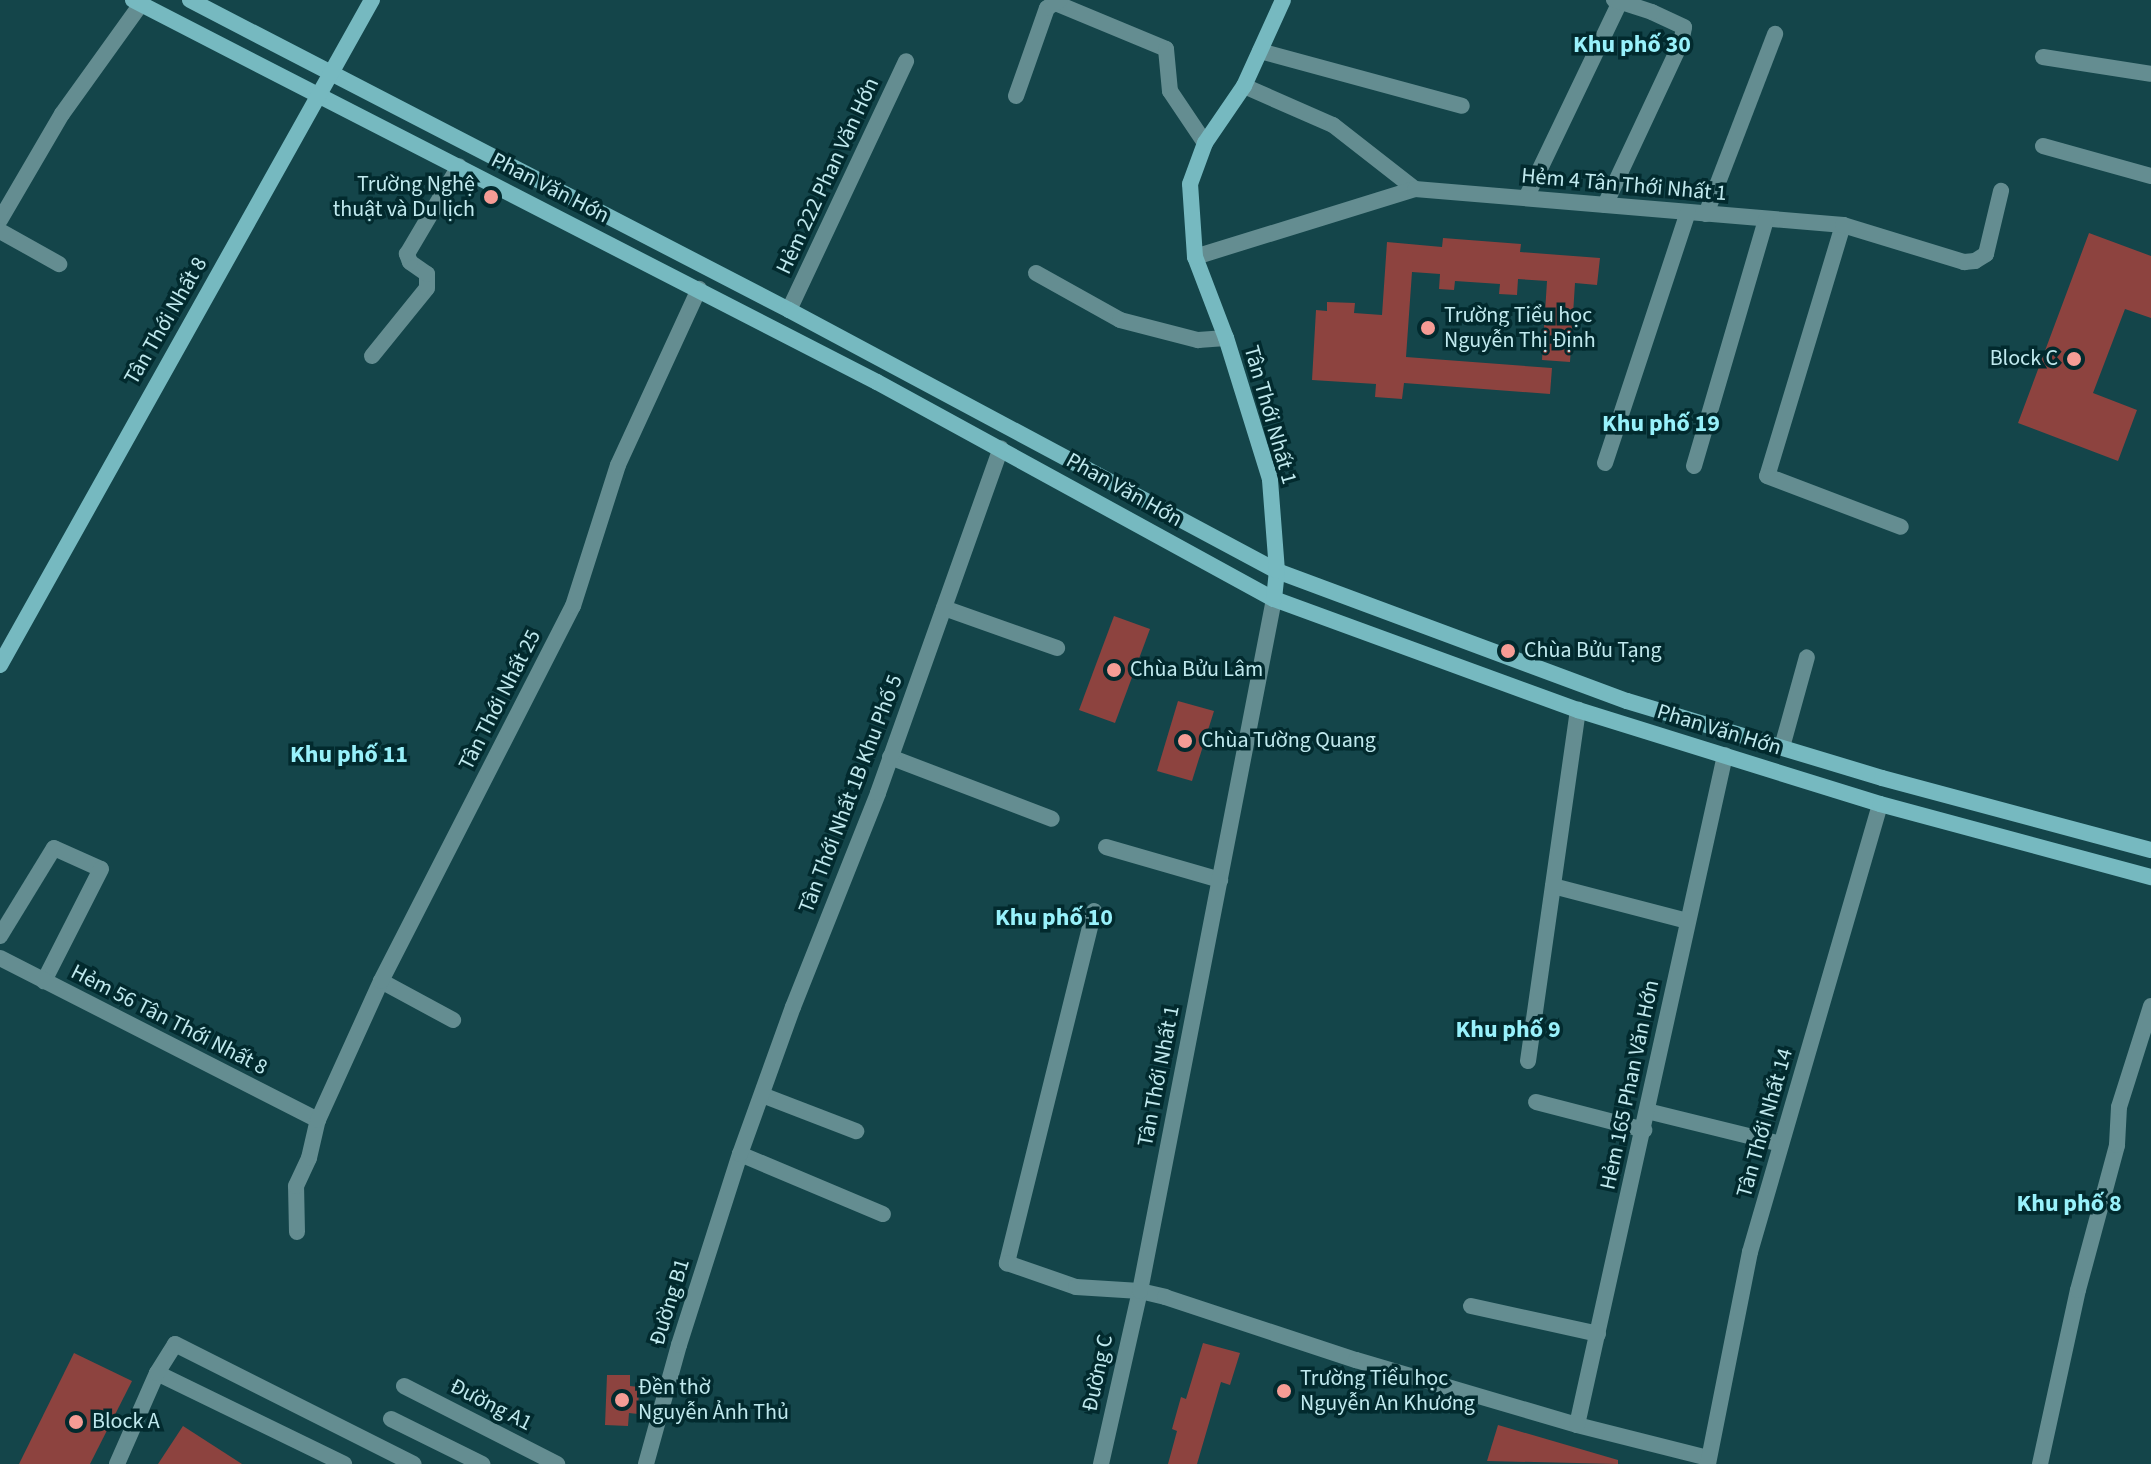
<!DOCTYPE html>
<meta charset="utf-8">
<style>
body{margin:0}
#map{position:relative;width:2151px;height:1464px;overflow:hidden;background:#14454a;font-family:"Source Sans 3",sans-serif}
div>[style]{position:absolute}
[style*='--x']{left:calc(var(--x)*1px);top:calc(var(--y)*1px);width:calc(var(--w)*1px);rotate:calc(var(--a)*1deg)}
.building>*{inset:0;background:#8d433f}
.street>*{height:16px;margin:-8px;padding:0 8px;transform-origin:8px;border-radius:8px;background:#648d91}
.secondary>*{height:16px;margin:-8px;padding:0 8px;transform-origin:8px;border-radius:8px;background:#76b9c0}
.dots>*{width:22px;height:22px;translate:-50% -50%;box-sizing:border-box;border:4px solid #022a2e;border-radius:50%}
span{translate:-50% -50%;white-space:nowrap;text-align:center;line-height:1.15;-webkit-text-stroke:7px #022a2e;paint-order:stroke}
.street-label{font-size:22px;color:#c0e9ee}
.poi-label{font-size:22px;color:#c0e9ee}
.right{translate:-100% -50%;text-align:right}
.left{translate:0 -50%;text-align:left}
.neighbourhood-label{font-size:24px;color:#98f1fb;font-weight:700}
</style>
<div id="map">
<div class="building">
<i style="clip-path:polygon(2089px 233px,2151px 256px,2151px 318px,2125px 309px,2093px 393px,2137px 410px,2118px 461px,2018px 423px)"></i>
<i style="clip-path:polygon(1443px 238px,1521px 244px,1520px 252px,1600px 258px,1597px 285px,1575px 283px,1570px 362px,1542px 360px,1547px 281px,1518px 279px,1517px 295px,1499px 294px,1500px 284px,1455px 281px,1454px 290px,1439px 289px,1440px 274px,1412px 272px,1406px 357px,1552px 368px,1550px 394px,1404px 383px,1402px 399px,1375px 397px,1376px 384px,1312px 380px,1316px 310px,1327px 311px,1327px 302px,1355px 303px,1354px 313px,1382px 315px,1387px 242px,1442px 247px)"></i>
<i style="clip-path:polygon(1114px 616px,1150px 629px,1115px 723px,1079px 710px)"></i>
<i style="clip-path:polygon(1178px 701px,1214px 711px,1192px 781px,1157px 771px)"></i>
<i style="clip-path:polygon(1203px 1343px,1240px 1353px,1230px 1385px,1221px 1382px,1197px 1464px,1168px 1464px,1177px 1431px,1172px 1429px,1181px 1397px,1186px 1399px)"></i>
<i style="clip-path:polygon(74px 1353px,132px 1381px,90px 1464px,19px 1464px)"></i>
<i style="clip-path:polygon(607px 1375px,630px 1375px,630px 1386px,639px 1387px,638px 1414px,629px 1413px,628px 1426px,605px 1425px)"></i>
<i style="clip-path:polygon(1498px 1425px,1618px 1460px,1618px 1464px,1487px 1461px)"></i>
<i style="clip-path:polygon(183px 1426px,242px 1464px,158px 1464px)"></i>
</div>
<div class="street">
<i style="--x:1058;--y:4;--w:117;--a:22.6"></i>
<i style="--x:1166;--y:49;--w:42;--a:84.6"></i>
<i style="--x:1170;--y:91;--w:63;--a:56.1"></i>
<i style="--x:1260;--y:51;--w:209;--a:15.2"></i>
<i style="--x:2043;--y:57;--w:109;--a:8.9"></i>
<i style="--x:1244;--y:86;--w:97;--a:23.7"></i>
<i style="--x:1333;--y:125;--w:104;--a:38"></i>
<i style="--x:1016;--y:96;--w:93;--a:-70.6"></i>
<i style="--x:1047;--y:8;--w:15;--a:-32"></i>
<i style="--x:2043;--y:146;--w:112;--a:15.5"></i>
<i style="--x:1526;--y:198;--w:217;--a:-64.4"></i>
<i style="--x:1605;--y:205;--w:179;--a:-64.9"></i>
<i style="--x:1681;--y:43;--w:16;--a:-79"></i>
<i style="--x:1684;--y:27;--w:35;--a:-155"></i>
<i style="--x:1652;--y:12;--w:40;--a:-162"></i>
<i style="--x:1706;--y:214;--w:193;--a:-69"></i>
<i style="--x:0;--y:220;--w:123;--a:-59.7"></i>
<i style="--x:62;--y:114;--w:135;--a:-54.3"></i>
<i style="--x:1843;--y:225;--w:262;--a:106.8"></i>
<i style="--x:1767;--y:476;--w:143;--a:20.8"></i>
<i style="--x:0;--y:231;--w:68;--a:29.2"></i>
<i style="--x:1195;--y:257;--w:230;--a:-17.2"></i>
<i style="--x:1415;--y:189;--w:430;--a:4.8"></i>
<i style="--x:1843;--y:225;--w:127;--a:17"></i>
<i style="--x:1964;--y:262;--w:11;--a:-5"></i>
<i style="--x:1975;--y:261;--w:13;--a:-32"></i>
<i style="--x:1986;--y:254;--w:65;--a:-76.6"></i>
<i style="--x:1036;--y:273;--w:96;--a:29.2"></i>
<i style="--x:1120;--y:320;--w:81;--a:14.4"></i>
<i style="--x:1198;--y:340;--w:28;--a:-4"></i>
<i style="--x:789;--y:310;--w:275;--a:-64.8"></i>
<i style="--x:372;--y:356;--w:87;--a:-51"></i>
<i style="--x:427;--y:288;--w:14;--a:-90"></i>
<i style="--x:427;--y:274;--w:21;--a:-145"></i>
<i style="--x:410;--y:262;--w:9;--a:-111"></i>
<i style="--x:407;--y:254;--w:102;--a:-59.4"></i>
<i style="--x:1605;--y:463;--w:264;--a:-71.7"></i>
<i style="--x:1694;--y:466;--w:257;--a:-73.7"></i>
<i style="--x:944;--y:608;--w:120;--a:19.5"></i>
<i style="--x:1782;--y:747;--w:93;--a:-74.5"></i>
<i style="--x:890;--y:757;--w:173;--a:20.9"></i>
<i style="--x:1106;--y:847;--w:119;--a:16.1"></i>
<i style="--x:1553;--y:886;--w:138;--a:14.6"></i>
<i style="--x:1094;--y:911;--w:363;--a:103.9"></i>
<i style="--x:1007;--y:1263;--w:73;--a:19.2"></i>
<i style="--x:1076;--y:1287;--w:64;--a:3.6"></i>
<i style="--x:1140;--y:1291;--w:26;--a:13"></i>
<i style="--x:1165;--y:1297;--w:201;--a:18.3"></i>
<i style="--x:1356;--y:1360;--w:230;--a:16.4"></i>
<i style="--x:1577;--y:1425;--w:135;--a:14.1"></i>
<i style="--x:0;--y:936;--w:103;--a:-58.5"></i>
<i style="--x:54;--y:848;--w:51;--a:24.1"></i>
<i style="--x:101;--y:869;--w:126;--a:117"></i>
<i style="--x:0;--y:958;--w:357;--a:27"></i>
<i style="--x:381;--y:981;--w:82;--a:28.4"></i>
<i style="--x:1528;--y:1061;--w:355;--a:-81.9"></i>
<i style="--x:762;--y:1095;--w:101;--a:21"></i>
<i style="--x:1536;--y:1102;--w:112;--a:14.5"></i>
<i style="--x:1647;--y:1111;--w:138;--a:13.8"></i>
<i style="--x:740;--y:1154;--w:155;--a:22.8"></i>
<i style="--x:297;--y:1232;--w:46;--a:-91.2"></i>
<i style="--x:296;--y:1186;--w:31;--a:-65"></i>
<i style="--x:309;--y:1158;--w:39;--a:-77"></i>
<i style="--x:318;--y:1120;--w:153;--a:-65.6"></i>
<i style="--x:381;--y:981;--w:421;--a:-62.9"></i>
<i style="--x:573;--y:606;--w:148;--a:-72.3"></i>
<i style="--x:618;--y:465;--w:194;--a:-65.3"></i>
<i style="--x:1471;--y:1306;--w:130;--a:12.4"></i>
<i style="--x:157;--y:1373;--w:208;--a:25.9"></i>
<i style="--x:404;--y:1386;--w:172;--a:27"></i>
<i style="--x:391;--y:1419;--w:102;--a:26.3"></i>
<i style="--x:1577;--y:1425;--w:686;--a:-77.54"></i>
<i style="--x:117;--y:1464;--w:99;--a:-66.3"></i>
<i style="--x:157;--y:1373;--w:34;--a:-58"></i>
<i style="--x:175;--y:1344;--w:267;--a:26.7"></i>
<i style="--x:646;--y:1464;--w:123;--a:-74.5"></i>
<i style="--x:679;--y:1345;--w:201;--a:-72.3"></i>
<i style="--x:740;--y:1154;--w:156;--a:-70.2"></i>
<i style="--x:793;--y:1007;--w:230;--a:-68.3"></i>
<i style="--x:878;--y:793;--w:366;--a:-70.4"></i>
<i style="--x:1101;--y:1464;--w:177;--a:-77.3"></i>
<i style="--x:1140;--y:1291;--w:705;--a:-79.04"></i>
<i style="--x:1708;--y:1464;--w:216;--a:-78.8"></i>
<i style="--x:1750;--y:1252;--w:466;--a:-73.8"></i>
<i style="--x:2040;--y:1464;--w:178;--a:-77.7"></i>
<i style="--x:2078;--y:1290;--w:150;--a:-74.9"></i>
<i style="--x:2117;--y:1145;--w:38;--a:-87"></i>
<i style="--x:2119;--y:1107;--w:106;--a:-72.4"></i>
</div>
<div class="secondary">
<i style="--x:133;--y:0;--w:836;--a:27.18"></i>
<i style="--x:877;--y:382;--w:452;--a:28.7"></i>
<i style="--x:1274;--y:599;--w:324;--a:20.1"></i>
<i style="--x:1578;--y:710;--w:316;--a:17.3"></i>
<i style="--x:1880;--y:804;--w:281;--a:15.1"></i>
<i style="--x:190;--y:0;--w:674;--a:27.36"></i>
<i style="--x:789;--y:310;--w:553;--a:28.14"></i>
<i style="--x:1277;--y:571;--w:373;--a:20.4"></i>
<i style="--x:1627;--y:701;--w:266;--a:16.8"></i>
<i style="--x:1882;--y:778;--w:278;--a:15"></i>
<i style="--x:1274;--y:599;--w:28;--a:-84"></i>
<i style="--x:1277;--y:571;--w:92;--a:-94.4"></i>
<i style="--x:1270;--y:479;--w:148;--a:-107.3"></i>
<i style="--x:1226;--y:338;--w:87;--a:-110.9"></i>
<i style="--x:1195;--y:257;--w:73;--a:-93.9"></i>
<i style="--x:1190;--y:184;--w:44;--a:-69.9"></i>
<i style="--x:1205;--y:143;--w:69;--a:-55.6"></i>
<i style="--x:1244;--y:86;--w:94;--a:-65.6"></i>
<i style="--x:0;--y:665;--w:762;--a:-60.78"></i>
</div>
<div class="dots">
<i style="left:491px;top:197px;background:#f59c95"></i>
<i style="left:1428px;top:328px;background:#f59c95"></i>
<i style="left:2074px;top:359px;background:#f59c95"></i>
<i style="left:1508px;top:651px;background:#f59c95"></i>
<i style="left:1114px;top:670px;background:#f59c95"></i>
<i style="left:1185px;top:741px;background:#f59c95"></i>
<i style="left:1284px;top:1391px;background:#f59c95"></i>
<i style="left:622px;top:1400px;background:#f59c95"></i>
<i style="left:76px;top:1422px;background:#f59c95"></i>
</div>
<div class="street-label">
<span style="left:828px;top:176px;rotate:-65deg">Hẻm 222 Phan Văn Hớn</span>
<span style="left:1624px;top:185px;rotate:5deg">Hẻm 4 Tân Thới Nhất 1</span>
<span style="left:550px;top:188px;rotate:27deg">Phan Văn Hớn</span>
<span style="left:166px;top:321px;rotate:-60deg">Tân Thới Nhất 8</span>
<span style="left:1270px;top:415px;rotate:74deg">Tân Thới Nhất 1</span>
<span style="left:1124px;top:490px;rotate:29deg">Phan Văn Hớn</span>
<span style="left:500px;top:700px;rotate:-63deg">Tân Thới Nhất 25</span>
<span style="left:1719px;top:730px;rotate:17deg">Phan Văn Hớn</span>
<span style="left:851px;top:794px;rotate:-69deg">Tân Thới Nhất 1B Khu Phố 5</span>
<span style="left:169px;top:1020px;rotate:27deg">Hẻm 56 Tân Thới Nhất 8</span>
<span style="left:1159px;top:1076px;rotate:-79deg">Tân Thới Nhất 1</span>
<span style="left:1630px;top:1085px;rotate:-78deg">Hẻm 165 Phan Văn Hớn</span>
<span style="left:1765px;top:1123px;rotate:-74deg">Tân Thới Nhất 14</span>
<span style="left:670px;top:1302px;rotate:-73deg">Đường B1</span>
<span style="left:1098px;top:1373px;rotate:-78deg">Đường C</span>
<span style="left:491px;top:1405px;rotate:27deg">Đường A1</span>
</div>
<div class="poi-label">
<span class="right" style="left:475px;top:197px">Trường Nghệ<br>thuật và Du lịch</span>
<span class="left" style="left:1444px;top:328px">Trường Tiểu học<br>Nguyễn Thị Định</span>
<span class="right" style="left:2058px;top:359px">Block C</span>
<span class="left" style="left:1524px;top:651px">Chùa Bửu Tạng</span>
<span class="left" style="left:1130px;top:670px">Chùa Bửu Lâm</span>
<span class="left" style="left:1201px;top:741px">Chùa Tường Quang</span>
<span class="left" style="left:1300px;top:1391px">Trường Tiểu học<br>Nguyễn An Khương</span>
<span class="left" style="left:638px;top:1400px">Đền thờ<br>Nguyễn Ảnh Thủ</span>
<span class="left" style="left:92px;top:1422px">Block A</span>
</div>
<div class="neighbourhood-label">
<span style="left:1632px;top:45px">Khu phố 30</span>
<span style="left:1661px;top:424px">Khu phố 19</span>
<span style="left:349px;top:755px">Khu phố 11</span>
<span style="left:1054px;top:918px">Khu phố 10</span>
<span style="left:1508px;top:1030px">Khu phố 9</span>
<span style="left:2069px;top:1204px">Khu phố 8</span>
</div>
</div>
